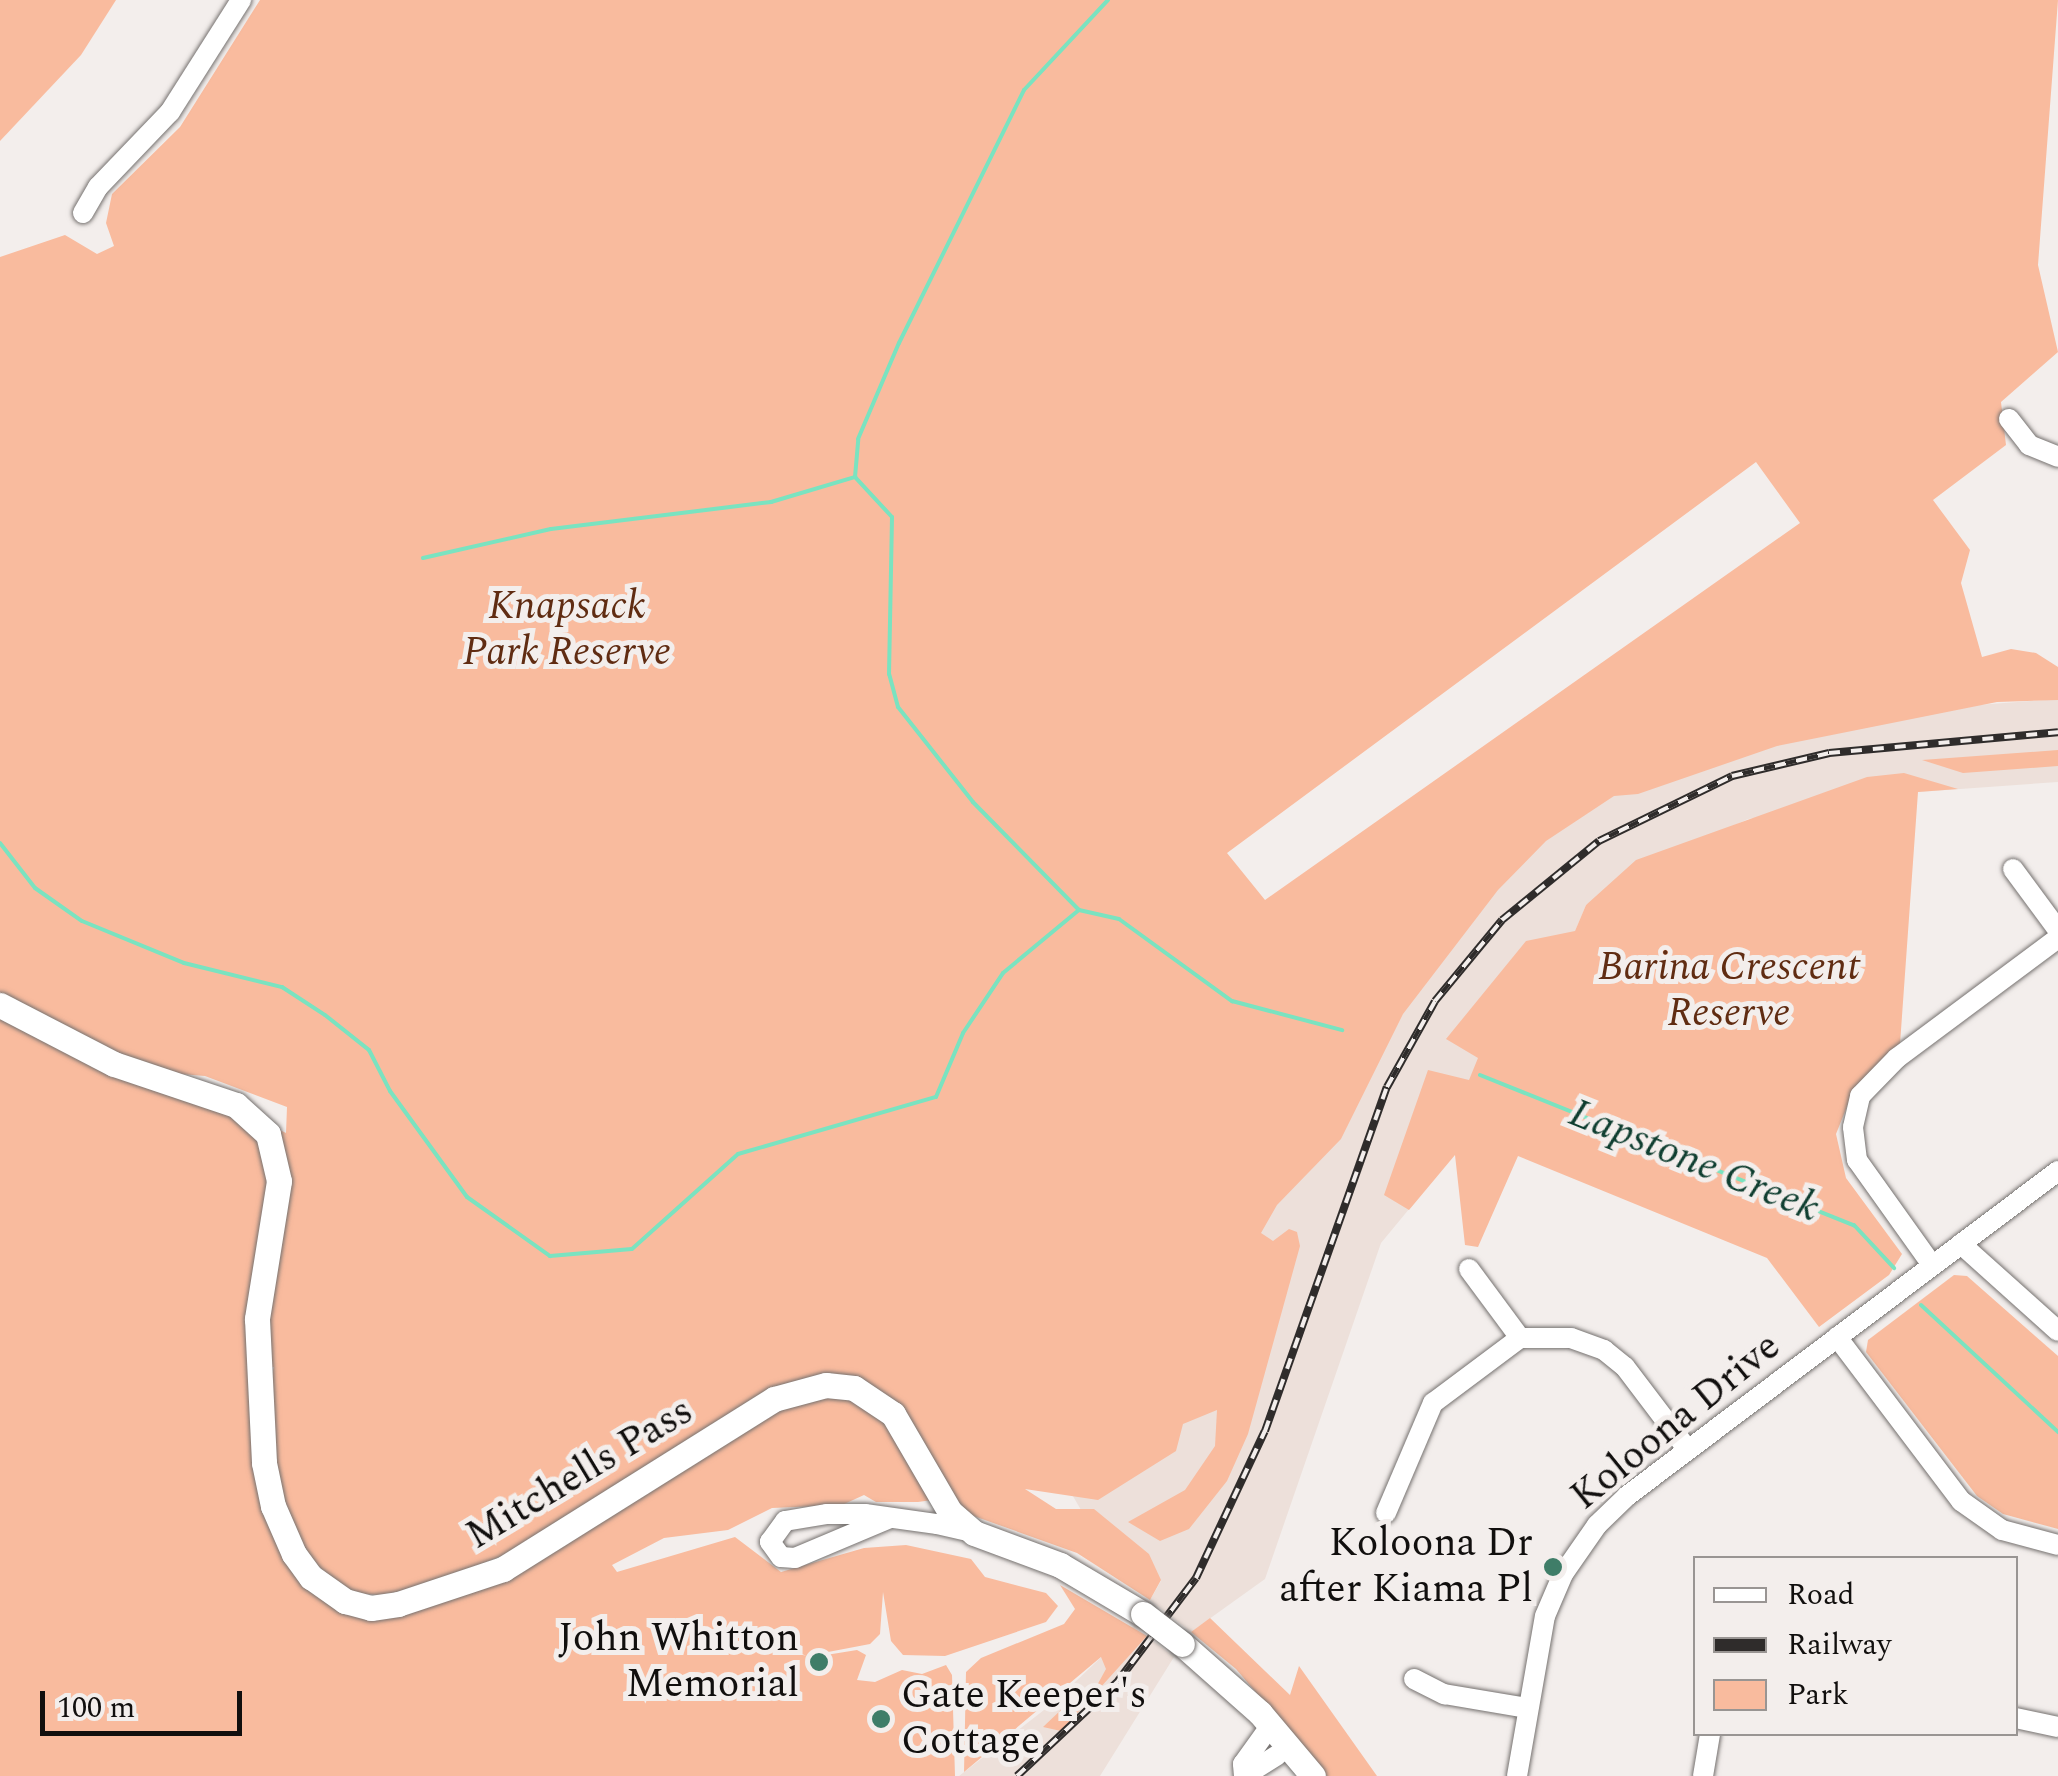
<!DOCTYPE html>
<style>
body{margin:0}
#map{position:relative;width:2058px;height:1776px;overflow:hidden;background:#f3eeec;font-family:Spectral,serif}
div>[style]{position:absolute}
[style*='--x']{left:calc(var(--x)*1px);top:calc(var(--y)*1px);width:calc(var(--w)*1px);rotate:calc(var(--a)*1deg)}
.built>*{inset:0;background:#ede0da}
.green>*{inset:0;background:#f9bb9e}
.stream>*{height:4px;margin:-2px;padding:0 2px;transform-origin:2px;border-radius:2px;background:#7ae3c0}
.roads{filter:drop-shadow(0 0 2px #75716f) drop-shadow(0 0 2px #75716f)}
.minor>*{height:20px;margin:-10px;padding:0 10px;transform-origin:10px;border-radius:10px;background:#fff}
.major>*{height:25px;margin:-12.5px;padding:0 12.5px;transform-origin:12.5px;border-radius:12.5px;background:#fff}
.rail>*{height:8px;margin-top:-4px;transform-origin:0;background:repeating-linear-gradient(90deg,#f3eeec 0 11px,#2f2c2b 0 22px);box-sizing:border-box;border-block:2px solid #2f2c2b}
.bridges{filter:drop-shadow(0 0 2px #75716f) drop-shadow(0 0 2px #75716f)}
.major-bridge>*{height:25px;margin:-12.5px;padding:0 12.5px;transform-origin:12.5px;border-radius:12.5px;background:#fff}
.dots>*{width:28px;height:28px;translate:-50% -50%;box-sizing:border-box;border:5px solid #f3eeec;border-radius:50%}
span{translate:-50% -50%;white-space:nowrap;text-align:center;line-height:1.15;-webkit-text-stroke:10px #f3eeec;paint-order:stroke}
.park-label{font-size:40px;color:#602c12;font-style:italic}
.street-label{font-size:40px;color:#110f0e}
.poi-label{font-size:40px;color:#110f0e}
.right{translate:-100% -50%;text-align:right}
.left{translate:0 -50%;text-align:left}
.water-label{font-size:42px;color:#0f3e30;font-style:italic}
.legend{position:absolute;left:1693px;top:1556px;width:325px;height:180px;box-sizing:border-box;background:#f3eeec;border:2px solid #999593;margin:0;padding:12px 18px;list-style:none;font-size:30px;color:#110f0e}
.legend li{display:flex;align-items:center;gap:20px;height:50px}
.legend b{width:50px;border:2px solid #999593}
.scale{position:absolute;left:40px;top:1691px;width:202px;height:45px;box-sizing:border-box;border:5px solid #110f0e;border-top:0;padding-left:12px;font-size:30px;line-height:35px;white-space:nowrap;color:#110f0e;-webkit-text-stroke:8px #f3eeec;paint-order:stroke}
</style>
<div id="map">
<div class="built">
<i style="clip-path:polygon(2058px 699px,2058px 782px,1918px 792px,1748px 819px,1636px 870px,1586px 905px,1510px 1087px,1381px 1243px,1265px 1579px,1191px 1632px,1150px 1600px,1161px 1581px,1088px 1522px,1070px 1491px,1321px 1073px,1528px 847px,1653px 769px,1951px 707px)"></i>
<i style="clip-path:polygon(1134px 1626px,1174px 1657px,1100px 1776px,959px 1776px,1053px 1703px)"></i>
</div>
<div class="green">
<i style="clip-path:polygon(0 0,116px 0,81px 55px,0 141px)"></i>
<i style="clip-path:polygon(evenodd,260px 0,2058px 0,2038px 265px,2058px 352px,2001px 402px,2006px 445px,1933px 500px,1970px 550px,1961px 583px,1982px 657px,2011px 649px,2036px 653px,2058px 667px,2058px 700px,1997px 702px,1777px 746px,1638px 794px,1614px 796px,1546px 841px,1498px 890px,1403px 1014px,1341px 1139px,1277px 1205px,1261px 1233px,1273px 1241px,1289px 1229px,1297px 1232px,1300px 1246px,1248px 1434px,1227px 1481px,1189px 1529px,1160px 1541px,1128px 1522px,1185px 1490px,1215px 1446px,1217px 1410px,1183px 1424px,1176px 1451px,1098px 1500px,1025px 1489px,1056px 1509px,1094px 1509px,1149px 1554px,1161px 1580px,1150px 1600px,1077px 1553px,957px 1510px,941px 1484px,925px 1485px,932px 1500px,918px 1502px,876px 1502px,864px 1495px,842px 1505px,772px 1508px,728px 1530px,664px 1538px,612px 1565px,617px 1572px,735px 1537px,781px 1572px,864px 1548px,906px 1545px,971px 1559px,985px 1577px,1046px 1593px,1058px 1606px,1046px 1622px,945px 1656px,903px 1655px,891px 1641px,883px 1592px,880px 1634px,870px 1644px,807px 1656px,768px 1641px,724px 1641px,735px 1651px,767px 1648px,818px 1658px,820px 1664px,826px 1655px,857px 1650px,866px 1655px,857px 1680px,875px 1682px,902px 1670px,922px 1674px,946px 1665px,952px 1675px,955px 1776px,0 1776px,0 1019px,96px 1068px,212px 1102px,256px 1138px,269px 1164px,271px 1197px,246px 1314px,255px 1469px,287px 1559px,314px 1594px,344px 1612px,376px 1615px,439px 1603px,521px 1568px,570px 1539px,525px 1547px,419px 1588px,380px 1595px,340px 1592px,293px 1535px,268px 1445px,264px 1402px,274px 1367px,266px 1369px,261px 1349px,281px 1224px,280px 1130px,286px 1133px,287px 1107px,205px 1076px,168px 1073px,105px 1052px,0 996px,0 257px,65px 235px,97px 254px,114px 246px,106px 223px,112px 194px,180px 127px,260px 0,1756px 462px,1800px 523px,1265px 900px,1227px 853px,1756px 462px)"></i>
<i style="clip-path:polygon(2058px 750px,2058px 766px,1963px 773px,1922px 760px)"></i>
<i style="clip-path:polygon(1904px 773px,1958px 789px,1918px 792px,1900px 1044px,1854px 1089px,1836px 1134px,1846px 1178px,1902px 1254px,1889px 1275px,1819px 1327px,1767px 1258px,1518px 1156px,1478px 1247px,1465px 1245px,1455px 1155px,1409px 1210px,1384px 1195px,1428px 1070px,1469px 1080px,1478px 1058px,1446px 1039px,1526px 941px,1575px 931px,1586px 905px,1636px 860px,1867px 777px)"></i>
<i style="clip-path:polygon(1954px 1275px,1967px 1276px,2058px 1356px,2058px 1529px,2003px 1514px,1977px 1496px,1866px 1352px,1868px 1340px)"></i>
<i style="clip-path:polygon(1060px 1585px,1147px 1636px,1061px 1731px,1043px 1727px,1084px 1688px,1095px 1689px,1106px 1669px,1101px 1657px,964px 1772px,966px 1672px,981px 1658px,1064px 1624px,1075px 1609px)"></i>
<i style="clip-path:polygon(1210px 1618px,1290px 1695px,1299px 1666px,1377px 1776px,1327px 1776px,1236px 1669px,1191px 1632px)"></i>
</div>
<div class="stream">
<i style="--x:423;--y:558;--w:131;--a:-12.8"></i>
<i style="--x:551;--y:529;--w:222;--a:-7"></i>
<i style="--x:771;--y:502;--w:88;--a:-16.6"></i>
<i style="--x:0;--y:843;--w:57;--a:52.1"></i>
<i style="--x:35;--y:888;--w:57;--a:35.1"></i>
<i style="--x:82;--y:921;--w:110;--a:22.4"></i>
<i style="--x:184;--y:963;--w:101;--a:13.8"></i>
<i style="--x:282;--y:987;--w:51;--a:33.1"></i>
<i style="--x:325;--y:1015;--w:56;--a:38.5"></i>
<i style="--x:369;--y:1050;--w:46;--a:62.9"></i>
<i style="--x:390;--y:1091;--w:131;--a:54"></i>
<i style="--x:467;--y:1197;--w:102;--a:35.4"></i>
<i style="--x:550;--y:1256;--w:82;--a:-4.9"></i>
<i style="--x:632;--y:1249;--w:142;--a:-41.9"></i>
<i style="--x:738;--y:1154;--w:206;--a:-16.1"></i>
<i style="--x:936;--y:1097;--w:69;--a:-67.1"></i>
<i style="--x:963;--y:1033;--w:72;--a:-56.3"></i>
<i style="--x:1003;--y:973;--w:99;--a:-39.7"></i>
<i style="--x:1079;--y:910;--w:41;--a:12.7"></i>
<i style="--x:1119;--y:919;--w:140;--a:36"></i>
<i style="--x:1232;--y:1001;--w:114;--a:14.8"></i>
<i style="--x:1078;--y:909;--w:150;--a:-134.5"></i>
<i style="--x:973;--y:802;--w:121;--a:-128.3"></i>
<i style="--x:898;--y:707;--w:34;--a:-105"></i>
<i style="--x:889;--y:674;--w:157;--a:-88.9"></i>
<i style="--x:892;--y:517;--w:54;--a:-132.8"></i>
<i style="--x:855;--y:477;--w:38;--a:-85"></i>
<i style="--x:858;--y:439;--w:104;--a:-66.9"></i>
<i style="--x:899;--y:343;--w:282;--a:-63.7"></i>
<i style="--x:1024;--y:90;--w:123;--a:-47"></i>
<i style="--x:1480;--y:1075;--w:403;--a:21.9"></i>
<i style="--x:1854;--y:1225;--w:59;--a:47.1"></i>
<i style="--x:1921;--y:1305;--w:187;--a:42.8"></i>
</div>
<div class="roads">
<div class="minor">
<i style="--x:83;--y:213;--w:30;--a:-60"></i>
<i style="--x:98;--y:187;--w:104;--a:-46.2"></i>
<i style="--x:170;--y:112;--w:133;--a:-57.6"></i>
<i style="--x:2009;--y:419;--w:33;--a:52"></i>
<i style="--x:2029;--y:445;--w:31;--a:22"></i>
<i style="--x:2013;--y:869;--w:76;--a:53.6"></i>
<i style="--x:1961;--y:1244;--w:130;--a:41.9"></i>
<i style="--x:1932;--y:1265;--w:129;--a:-125.5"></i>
<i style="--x:1857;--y:1160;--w:33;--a:-97"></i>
<i style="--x:1853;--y:1127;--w:32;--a:-77"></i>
<i style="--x:1860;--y:1096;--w:53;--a:-45.8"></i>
<i style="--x:1897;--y:1058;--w:201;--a:-36.7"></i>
<i style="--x:1469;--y:1269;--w:86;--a:53.5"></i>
<i style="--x:1837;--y:1337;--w:206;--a:52.9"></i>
<i style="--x:1961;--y:1501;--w:50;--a:35.3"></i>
<i style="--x:2002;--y:1530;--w:58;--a:15"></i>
<i style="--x:1386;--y:1513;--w:120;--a:-66.9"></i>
<i style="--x:1433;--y:1403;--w:109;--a:-36.8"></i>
<i style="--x:1520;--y:1338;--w:51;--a:0"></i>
<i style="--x:1571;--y:1338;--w:35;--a:20"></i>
<i style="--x:1604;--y:1350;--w:27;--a:39"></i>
<i style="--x:1625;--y:1367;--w:104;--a:52.8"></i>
<i style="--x:890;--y:1518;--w:103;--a:157.2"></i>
<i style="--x:795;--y:1558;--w:14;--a:-176"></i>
<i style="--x:781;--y:1557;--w:19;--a:-126"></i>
<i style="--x:770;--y:1542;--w:26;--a:-54"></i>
<i style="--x:785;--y:1521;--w:43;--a:-9.5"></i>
<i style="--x:827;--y:1514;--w:38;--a:0"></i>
<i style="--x:865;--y:1514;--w:73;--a:7.9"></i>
<i style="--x:937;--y:1524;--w:36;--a:13"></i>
<i style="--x:1414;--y:1679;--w:34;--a:27"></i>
<i style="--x:1444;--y:1694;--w:85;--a:9.5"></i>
<i style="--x:2016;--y:1718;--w:43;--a:12.1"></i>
<i style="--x:1244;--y:1776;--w:12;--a:-95"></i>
<i style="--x:1243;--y:1764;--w:48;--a:-54.3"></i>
<i style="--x:1244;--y:1776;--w:39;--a:-32"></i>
<i style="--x:1517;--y:1776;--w:162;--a:-80.1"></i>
<i style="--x:1545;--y:1616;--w:46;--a:-66.8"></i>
<i style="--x:1563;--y:1574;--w:60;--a:-55.2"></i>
<i style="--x:1597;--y:1525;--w:42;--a:-44"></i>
<i style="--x:1627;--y:1496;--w:540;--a:-37.02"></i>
<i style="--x:1703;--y:1776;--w:43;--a:-80.5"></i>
</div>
<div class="major">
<i style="--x:0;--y:1005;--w:128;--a:27.4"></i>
<i style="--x:114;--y:1064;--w:129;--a:18.6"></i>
<i style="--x:236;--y:1105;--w:43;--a:42.2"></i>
<i style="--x:268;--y:1134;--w:48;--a:76.8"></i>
<i style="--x:279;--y:1181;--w:140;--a:99.1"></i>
<i style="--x:257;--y:1319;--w:144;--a:87.2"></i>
<i style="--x:264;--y:1463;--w:44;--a:78.2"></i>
<i style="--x:273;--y:1506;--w:52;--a:66.4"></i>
<i style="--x:294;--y:1554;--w:29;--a:54"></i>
<i style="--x:311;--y:1577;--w:42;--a:35.2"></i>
<i style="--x:345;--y:1601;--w:27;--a:15"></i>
<i style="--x:371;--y:1608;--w:27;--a:-8"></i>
<i style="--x:398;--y:1604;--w:111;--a:-18.4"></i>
<i style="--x:503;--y:1569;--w:320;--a:-32.1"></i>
<i style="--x:774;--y:1399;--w:54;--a:-15.1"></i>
<i style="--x:826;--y:1385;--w:28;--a:6"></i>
<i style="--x:854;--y:1388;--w:47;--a:33.7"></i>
<i style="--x:893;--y:1414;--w:113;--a:59.8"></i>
<i style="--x:950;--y:1512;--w:32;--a:41"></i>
<i style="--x:974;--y:1533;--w:92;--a:20.4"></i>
<i style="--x:1060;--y:1565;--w:96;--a:30.6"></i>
<i style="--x:1182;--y:1644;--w:104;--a:41.5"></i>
<i style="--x:1260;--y:1713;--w:82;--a:49.9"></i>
</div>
</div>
<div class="rail">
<i style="--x:1017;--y:1776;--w:139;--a:-43.2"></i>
<i style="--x:1118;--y:1681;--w:129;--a:-52.9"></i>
<i style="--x:1196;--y:1578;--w:162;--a:-64.9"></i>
<i style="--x:1265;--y:1431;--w:365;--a:-70.5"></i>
<i style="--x:1387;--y:1087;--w:98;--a:-60.8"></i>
<i style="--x:1435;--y:1001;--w:105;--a:-50.4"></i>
<i style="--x:1502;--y:920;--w:125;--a:-39.2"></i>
<i style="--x:1599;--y:841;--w:148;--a:-26"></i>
<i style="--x:1732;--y:776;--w:100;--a:-13.3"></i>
<i style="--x:1829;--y:753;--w:230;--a:-5.2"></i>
</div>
<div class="bridges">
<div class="major-bridge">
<i style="--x:1143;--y:1614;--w:49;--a:37.6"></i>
</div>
</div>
<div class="dots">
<i style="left:1553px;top:1567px;background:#3f7d68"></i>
<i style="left:819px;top:1662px;background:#3f7d68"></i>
<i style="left:881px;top:1719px;background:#3f7d68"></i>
</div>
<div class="park-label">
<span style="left:567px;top:630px">Knapsack<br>Park Reserve</span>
<span style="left:1729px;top:991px">Barina Crescent<br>Reserve</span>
</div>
<div class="street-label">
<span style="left:1676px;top:1422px;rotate:-39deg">Koloona Drive</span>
<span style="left:580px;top:1474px;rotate:-31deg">Mitchells Pass</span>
</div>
<div class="poi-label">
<span class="right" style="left:1533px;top:1567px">Koloona Dr<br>after Kiama Pl</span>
<span class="right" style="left:799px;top:1662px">John Whitton<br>Memorial</span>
<span class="left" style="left:901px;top:1719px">Gate Keeper's<br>Cottage</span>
</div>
<div class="water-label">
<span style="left:1694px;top:1161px;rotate:22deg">Lapstone Creek</span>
</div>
<ul class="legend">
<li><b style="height:12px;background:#fff"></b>Road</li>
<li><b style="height:12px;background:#2f2c2b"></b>Railway</li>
<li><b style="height:28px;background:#f9bb9e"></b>Park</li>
</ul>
<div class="scale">100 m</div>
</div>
